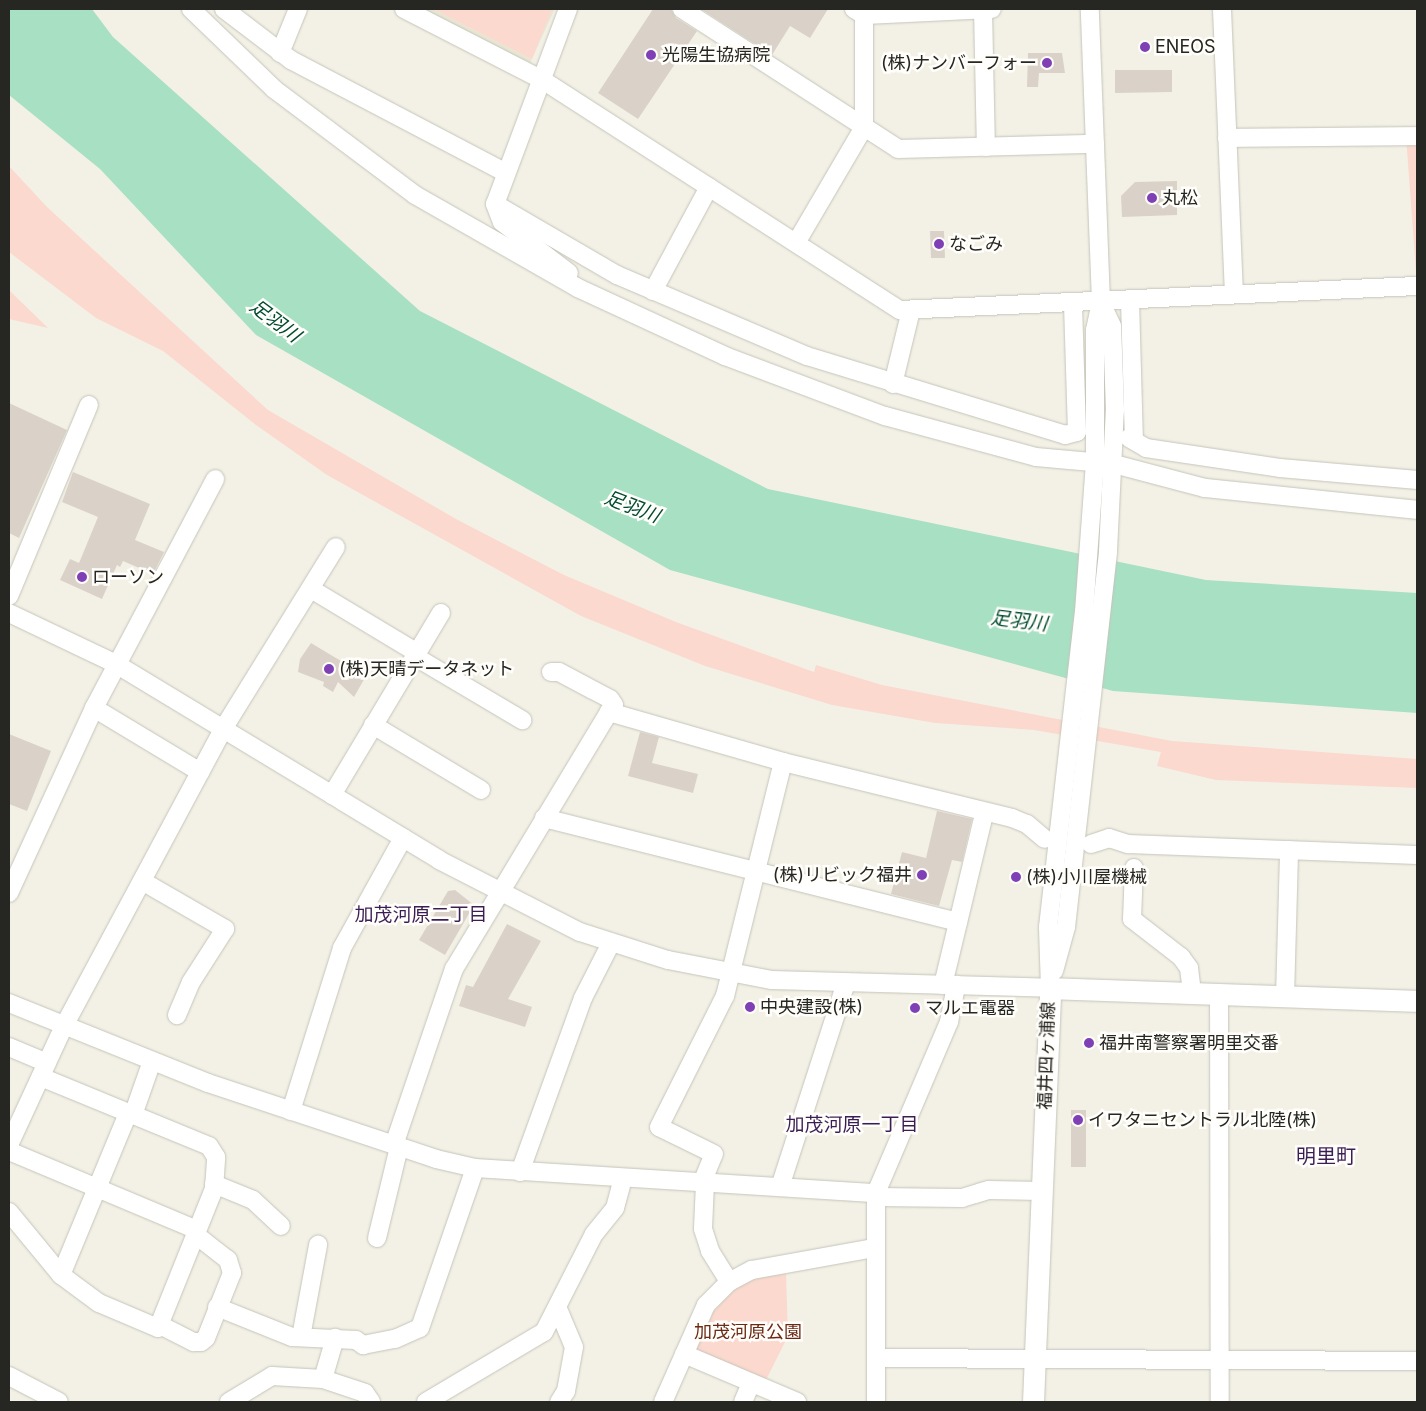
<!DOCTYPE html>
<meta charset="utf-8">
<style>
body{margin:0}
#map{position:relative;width:1426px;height:1411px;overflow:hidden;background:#f3f1e6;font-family:Inter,"Noto Sans JP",sans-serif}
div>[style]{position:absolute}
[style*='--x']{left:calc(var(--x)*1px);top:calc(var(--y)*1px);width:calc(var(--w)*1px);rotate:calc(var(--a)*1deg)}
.built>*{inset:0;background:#e9e7d4}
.green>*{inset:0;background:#fbd9ce}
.water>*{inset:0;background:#a8e0c4}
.building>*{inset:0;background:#dad2c9}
.roads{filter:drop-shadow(0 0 1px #c5c4b9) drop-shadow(0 0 1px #c5c4b9)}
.minor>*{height:18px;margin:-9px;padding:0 9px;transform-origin:9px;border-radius:9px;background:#fff}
.major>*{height:21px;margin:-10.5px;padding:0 10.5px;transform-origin:10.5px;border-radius:10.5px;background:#fff}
.dots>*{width:14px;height:14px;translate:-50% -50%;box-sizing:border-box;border:2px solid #fffefa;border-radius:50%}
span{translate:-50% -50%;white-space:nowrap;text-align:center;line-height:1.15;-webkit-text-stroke:5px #fffefa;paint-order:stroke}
.poi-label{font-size:18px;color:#262622}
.left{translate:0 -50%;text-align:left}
.right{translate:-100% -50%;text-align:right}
.street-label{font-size:18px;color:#262622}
.park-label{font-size:18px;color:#6b2a14}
.water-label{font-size:19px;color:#004b32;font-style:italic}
.neighbourhood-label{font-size:19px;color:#3b1d55}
.quarter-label{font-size:20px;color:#3b1d55}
.frame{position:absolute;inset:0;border:10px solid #262622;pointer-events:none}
</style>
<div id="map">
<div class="built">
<i style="clip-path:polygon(423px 9px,555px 9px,530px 63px)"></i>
</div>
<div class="green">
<i style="clip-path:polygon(433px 9px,552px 9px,532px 59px)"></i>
<i style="clip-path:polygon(1406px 136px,1417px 136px,1417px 286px)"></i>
<i style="clip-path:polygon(9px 166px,47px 207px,268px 410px,456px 519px,564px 575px,676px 622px,814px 672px,816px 665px,882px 685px,1172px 741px,1417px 759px,1417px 788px,1216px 780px,1157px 766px,1161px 752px,1034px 730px,935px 723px,832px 705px,705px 666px,581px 616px,327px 475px,256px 425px,163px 351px,96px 318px,9px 252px)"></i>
<i style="clip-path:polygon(9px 290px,48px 328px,9px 319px)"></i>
<i style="clip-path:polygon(786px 1274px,788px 1336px,764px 1384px,695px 1351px,714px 1311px,738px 1286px,761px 1277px)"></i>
</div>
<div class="water">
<i style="clip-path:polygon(9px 9px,92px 9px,113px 37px,420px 311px,768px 489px,1206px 580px,1417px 593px,1417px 713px,1113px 691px,670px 570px,256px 335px,100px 169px,9px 95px)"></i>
</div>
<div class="building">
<i style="clip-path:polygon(653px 9px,671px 9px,676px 18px,697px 31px,638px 119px,598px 93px)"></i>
<i style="clip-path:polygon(701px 9px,828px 9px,810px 38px,790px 26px,772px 55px)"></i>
<i style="clip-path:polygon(1028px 53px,1062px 53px,1065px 73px,1039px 73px,1038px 87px,1027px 87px)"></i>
<i style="clip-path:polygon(1115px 70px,1172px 70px,1172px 92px,1115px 93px)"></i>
<i style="clip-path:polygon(1177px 181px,1177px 215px,1122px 217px,1121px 196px,1135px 182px)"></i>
<i style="clip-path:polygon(930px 231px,944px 231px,945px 258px,931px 258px)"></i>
<i style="clip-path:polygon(9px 403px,67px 430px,19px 538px,9px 533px)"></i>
<i style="clip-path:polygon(73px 472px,150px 504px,135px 540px,164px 552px,153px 574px,123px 561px,120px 567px,117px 565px,102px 599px,60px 580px,70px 559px,79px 563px,98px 517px,62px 502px)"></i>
<i style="clip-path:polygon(311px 643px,366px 676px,354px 697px,338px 682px,333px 692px,323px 686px,324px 682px,298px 672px,300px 659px)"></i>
<i style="clip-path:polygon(640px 732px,659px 737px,652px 763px,698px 774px,693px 793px,628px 776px)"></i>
<i style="clip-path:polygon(9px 734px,51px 751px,27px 811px,9px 804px)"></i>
<i style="clip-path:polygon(937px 811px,972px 819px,962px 862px,952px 860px,939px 906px,891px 894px,902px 852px,926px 858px)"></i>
<i style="clip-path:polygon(455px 890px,474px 905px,445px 955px,419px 940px,448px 891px)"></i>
<i style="clip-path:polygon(507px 924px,541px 941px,508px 999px,532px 1007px,525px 1027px,459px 1006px,466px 985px,473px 987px)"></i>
<i style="clip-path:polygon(1071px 1110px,1086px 1110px,1086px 1167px,1071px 1167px)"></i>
</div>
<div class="roads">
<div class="minor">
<i style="--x:191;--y:9;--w:115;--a:43.9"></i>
<i style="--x:274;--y:89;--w:176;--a:36.9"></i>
<i style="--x:415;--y:195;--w:188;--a:29.7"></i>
<i style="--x:578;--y:288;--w:162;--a:24.8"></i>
<i style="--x:725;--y:356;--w:171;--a:20.6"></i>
<i style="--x:885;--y:416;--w:156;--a:15.2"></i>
<i style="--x:1036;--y:457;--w:78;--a:5.1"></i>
<i style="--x:1114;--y:464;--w:94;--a:14.8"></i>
<i style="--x:1205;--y:488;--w:213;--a:5.9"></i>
<i style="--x:224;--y:9;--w:84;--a:37.3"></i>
<i style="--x:291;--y:60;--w:241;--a:27.7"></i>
<i style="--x:404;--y:9;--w:154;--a:27.1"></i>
<i style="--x:541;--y:79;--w:427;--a:32.8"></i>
<i style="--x:900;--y:310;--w:518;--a:-2.66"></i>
<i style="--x:568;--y:9;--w:208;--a:110.5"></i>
<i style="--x:495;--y:204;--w:19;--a:69"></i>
<i style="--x:502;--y:222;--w:84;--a:37.3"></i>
<i style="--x:682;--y:9;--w:257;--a:32.9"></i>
<i style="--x:898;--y:149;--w:197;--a:-1.5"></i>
<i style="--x:854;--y:9;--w:12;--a:31"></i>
<i style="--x:864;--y:15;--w:128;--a:-2.7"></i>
<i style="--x:983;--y:9;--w:138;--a:88.8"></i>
<i style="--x:1222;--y:9;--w:285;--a:87.6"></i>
<i style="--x:280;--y:53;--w:48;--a:-67.8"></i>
<i style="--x:1227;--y:138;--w:190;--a:-0.6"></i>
<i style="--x:495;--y:204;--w:141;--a:30.2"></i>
<i style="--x:617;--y:275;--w:207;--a:23.1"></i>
<i style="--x:807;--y:356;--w:270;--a:17"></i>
<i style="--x:1065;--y:435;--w:12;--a:-14"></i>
<i style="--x:1077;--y:432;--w:129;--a:-91.8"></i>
<i style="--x:796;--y:243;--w:134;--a:-59.6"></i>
<i style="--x:864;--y:127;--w:118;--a:-90"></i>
<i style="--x:653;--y:291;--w:118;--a:-61.7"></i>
<i style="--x:1130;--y:300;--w:139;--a:88.4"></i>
<i style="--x:893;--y:384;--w:76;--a:-76.3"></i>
<i style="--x:1129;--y:438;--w:20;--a:30"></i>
<i style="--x:1146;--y:448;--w:135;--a:8.5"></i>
<i style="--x:1280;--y:468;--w:138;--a:5"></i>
<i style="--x:311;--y:589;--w:122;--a:31"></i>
<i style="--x:9;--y:596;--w:207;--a:-67.3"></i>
<i style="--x:9;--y:613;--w:119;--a:25.5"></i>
<i style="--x:116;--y:664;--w:378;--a:31.2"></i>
<i style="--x:439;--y:860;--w:158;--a:27.1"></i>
<i style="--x:580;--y:932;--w:92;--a:17.7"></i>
<i style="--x:668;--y:960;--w:106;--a:10.9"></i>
<i style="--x:772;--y:980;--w:278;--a:1.6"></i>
<i style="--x:414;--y:656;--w:126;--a:30.7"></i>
<i style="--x:551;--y:672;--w:8;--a:0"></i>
<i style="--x:559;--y:672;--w:58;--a:27.9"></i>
<i style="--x:610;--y:699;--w:7;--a:56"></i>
<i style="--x:614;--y:705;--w:9;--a:126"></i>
<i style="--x:94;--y:708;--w:124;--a:31.1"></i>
<i style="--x:373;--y:725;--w:126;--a:31"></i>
<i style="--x:332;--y:795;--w:212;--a:-59.1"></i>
<i style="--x:544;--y:818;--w:427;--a:14.1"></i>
<i style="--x:1091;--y:844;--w:19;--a:-18"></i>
<i style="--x:1109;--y:838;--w:20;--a:18"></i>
<i style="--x:1128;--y:844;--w:289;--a:2.2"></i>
<i style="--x:1134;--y:868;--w:51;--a:92.2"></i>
<i style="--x:1132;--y:919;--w:62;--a:37.8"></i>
<i style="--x:1181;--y:957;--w:14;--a:54"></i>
<i style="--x:1189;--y:968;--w:25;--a:83"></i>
<i style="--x:142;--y:881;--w:96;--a:30"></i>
<i style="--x:225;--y:929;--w:63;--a:122.7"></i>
<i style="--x:191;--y:982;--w:36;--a:113"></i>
<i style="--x:9;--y:893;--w:204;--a:-65.3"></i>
<i style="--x:94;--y:708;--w:259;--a:-62.1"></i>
<i style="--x:1054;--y:971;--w:46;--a:-74.7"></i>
<i style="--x:1066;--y:927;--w:378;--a:-83.6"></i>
<i style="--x:1108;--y:551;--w:141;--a:-87.2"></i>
<i style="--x:1115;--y:410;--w:84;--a:-92"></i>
<i style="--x:1112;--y:326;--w:26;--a:-115"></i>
<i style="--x:943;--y:985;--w:176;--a:-76.5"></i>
<i style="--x:1050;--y:988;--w:61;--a:-91.9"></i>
<i style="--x:1048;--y:927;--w:317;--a:-83.5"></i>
<i style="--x:1084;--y:612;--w:149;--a:-85.8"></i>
<i style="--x:1095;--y:463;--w:133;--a:-90"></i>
<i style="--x:1095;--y:330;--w:29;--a:-78"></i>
<i style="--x:1101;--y:302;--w:293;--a:-92.2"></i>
<i style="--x:1219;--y:994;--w:408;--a:89.9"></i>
<i style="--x:1285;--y:997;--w:147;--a:-88.4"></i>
<i style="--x:9;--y:1003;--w:214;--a:21.9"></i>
<i style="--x:208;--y:1083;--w:240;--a:18.4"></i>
<i style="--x:436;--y:1159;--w:40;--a:13"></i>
<i style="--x:475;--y:1168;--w:402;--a:3.6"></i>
<i style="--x:9;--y:1047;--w:41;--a:22.8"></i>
<i style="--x:291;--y:1111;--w:171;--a:-72.6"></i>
<i style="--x:342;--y:948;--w:126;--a:-61"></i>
<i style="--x:133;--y:1115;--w:57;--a:-70.6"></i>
<i style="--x:9;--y:1145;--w:131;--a:-65.2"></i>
<i style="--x:64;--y:1026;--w:337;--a:-61.8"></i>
<i style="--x:223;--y:729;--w:214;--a:-58.2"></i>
<i style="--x:394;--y:1145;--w:186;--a:-71.2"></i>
<i style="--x:454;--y:969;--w:300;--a:-58.9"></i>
<i style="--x:609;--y:712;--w:181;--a:16"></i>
<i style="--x:783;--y:762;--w:236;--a:13.7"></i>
<i style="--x:1012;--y:818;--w:16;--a:22"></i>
<i style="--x:1027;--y:824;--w:23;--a:40"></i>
<i style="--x:9;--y:1151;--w:204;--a:22.8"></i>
<i style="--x:520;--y:1172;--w:185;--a:-70.1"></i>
<i style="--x:583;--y:998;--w:62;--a:-63"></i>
<i style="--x:702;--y:1183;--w:31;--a:-68"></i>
<i style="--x:714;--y:1154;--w:61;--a:-153.9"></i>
<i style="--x:659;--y:1127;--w:147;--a:-63.3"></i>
<i style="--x:725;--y:996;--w:241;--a:-76.1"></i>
<i style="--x:705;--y:1183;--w:46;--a:92.5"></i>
<i style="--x:703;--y:1229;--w:23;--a:72"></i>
<i style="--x:710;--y:1251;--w:36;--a:58"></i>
<i style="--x:214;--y:1184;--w:42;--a:22.3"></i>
<i style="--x:253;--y:1200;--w:38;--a:43"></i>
<i style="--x:780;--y:1187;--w:214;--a:-72.1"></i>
<i style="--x:876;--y:1197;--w:86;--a:0.7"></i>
<i style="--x:962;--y:1198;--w:28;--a:-17"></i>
<i style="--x:989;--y:1190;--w:53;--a:1.1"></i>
<i style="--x:9;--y:1212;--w:82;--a:50.5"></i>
<i style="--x:61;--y:1275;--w:47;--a:36.4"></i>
<i style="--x:99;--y:1303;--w:64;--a:23"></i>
<i style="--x:158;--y:1328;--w:150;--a:-68.1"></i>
<i style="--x:214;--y:1189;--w:32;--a:-86"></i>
<i style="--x:216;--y:1157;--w:13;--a:-122"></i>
<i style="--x:209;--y:1146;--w:182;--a:-157.7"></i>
<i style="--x:377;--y:1238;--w:94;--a:-76.4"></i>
<i style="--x:61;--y:1275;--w:175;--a:-67.5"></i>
<i style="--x:217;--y:1307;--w:81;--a:21.8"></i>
<i style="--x:292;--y:1337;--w:64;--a:2.7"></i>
<i style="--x:356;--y:1340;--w:9;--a:36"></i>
<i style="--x:363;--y:1345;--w:33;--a:-11"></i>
<i style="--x:395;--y:1339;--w:27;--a:-24"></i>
<i style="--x:420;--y:1328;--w:169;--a:-71"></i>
<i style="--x:558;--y:1309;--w:41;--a:67.2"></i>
<i style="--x:574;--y:1347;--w:45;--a:100.3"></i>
<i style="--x:566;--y:1391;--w:13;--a:122"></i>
<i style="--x:160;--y:1325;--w:38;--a:27"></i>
<i style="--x:194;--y:1342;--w:7;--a:0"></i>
<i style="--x:201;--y:1342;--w:6;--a:-39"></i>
<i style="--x:206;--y:1338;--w:70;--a:-68.2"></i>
<i style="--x:232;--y:1273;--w:14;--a:-107"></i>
<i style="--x:228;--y:1260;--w:41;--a:-142"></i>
<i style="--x:301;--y:1337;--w:94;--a:-79.5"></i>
<i style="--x:684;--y:1354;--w:123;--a:23"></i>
<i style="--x:876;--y:1358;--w:541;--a:0.32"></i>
<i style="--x:9;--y:1376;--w:56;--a:27.5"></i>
<i style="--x:323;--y:1379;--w:43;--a:-73.7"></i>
<i style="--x:229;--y:1402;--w:50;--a:-31.2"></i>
<i style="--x:272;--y:1376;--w:51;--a:3.4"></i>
<i style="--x:323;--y:1379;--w:44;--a:18.4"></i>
<i style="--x:365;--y:1393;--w:11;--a:56"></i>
<i style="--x:426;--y:1402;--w:137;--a:-30.7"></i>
<i style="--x:544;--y:1332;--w:110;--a:-63"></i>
<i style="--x:594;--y:1234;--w:33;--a:-51"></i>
<i style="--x:615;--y:1208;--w:31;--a:-75"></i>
<i style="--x:663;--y:1402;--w:106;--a:-66.1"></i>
<i style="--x:706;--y:1305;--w:33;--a:-45"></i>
<i style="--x:729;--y:1282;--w:26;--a:-28"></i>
<i style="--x:752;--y:1270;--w:124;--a:-10.2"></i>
<i style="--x:743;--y:1402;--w:21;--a:-67"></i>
<i style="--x:876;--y:1402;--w:209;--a:-90"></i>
<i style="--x:876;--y:1193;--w:186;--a:-66.9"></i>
<i style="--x:949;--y:1022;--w:38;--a:-79"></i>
</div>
<div class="major">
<i style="--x:1033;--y:1402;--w:414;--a:-87.6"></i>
<i style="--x:1050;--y:988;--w:367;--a:2"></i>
</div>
</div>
<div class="dots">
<i style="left:1145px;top:47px;background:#7f40b5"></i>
<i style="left:651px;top:55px;background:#7f40b5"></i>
<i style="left:1047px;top:63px;background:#7f40b5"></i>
<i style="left:1152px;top:198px;background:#7f40b5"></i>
<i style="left:939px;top:244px;background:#7f40b5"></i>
<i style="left:82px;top:577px;background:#7f40b5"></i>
<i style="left:329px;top:669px;background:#7f40b5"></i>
<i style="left:922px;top:875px;background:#7f40b5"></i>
<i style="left:1016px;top:877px;background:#7f40b5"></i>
<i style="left:750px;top:1007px;background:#7f40b5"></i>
<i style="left:915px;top:1008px;background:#7f40b5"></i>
<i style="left:1089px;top:1043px;background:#7f40b5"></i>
<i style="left:1078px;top:1120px;background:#7f40b5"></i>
</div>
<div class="poi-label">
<span class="left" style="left:1155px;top:47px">ENEOS</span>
<span class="left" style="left:662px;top:55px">光陽生協病院</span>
<span class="right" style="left:1037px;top:63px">(株)ナンバーフォー</span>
<span class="left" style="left:1162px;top:198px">丸松</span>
<span class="left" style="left:949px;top:244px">なごみ</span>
<span class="left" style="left:92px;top:577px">ローソン</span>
<span class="left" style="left:339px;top:669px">(株)天晴データネット</span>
<span class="right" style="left:912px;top:875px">(株)リビック福井</span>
<span class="left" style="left:1026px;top:877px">(株)小川屋機械</span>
<span class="left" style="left:760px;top:1007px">中央建設(株)</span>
<span class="left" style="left:925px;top:1008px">マルエ電器</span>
<span class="left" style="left:1099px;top:1043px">福井南警察署明里交番</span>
<span class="left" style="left:1088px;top:1120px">イワタニセントラル北陸(株)</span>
</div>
<div class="street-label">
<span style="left:1047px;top:1056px;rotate:-88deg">福井四ヶ浦線</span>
</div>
<div class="park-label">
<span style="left:748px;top:1332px">加茂河原公園</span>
</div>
<div class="water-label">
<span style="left:275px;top:321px;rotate:37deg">足羽川</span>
<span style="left:632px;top:507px;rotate:21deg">足羽川</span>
<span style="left:1019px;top:621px;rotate:7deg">足羽川</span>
</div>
<div class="neighbourhood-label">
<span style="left:421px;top:915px">加茂河原二丁目</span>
<span style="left:852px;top:1125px">加茂河原一丁目</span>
</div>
<div class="quarter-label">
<span style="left:1326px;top:1156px">明里町</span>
</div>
<div class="frame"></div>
</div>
